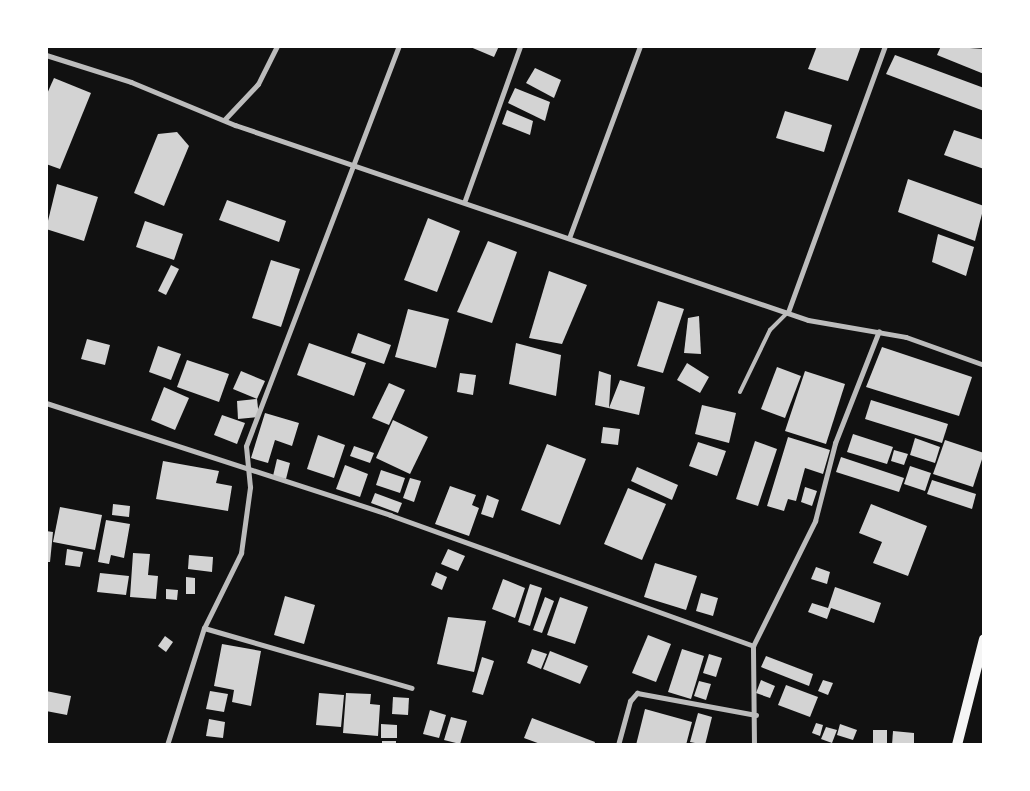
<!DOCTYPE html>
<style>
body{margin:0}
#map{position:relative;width:1030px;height:791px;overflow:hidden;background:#111;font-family:Helvetica,sans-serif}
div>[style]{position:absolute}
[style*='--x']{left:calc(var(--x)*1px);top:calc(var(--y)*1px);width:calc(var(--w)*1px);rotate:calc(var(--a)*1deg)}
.building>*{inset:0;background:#d3d3d3}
.service>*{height:4px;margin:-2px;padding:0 2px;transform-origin:2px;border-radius:2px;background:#bcbcbc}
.minor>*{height:5px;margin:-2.5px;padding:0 2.5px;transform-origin:2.5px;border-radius:2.5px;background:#bcbcbc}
.secondary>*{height:10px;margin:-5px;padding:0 5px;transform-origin:5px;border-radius:5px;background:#f5f5f5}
span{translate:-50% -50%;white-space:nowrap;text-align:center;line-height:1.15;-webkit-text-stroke:4.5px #fff;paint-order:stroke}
.frame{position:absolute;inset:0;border:48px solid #fff;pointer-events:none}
</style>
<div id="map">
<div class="building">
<i style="clip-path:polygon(468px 46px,499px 46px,494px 57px)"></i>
<i style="clip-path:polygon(817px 46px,861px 46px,848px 81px,808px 69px)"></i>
<i style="clip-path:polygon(941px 46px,984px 49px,984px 74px,937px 55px)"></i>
<i style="clip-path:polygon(895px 55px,984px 88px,984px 111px,886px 74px)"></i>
<i style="clip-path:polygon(535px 68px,561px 80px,554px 98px,526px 83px)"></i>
<i style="clip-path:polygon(54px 78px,91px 93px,60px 169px,46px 164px,46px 96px)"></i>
<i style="clip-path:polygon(515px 88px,550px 102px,545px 121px,508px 103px)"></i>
<i style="clip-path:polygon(507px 110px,533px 121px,530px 135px,502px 124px)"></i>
<i style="clip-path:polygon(785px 111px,832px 125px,824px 152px,776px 138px)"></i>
<i style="clip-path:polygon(954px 130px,984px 140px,984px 169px,944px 155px)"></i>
<i style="clip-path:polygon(177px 132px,189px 146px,164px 206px,134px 193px,158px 134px)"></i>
<i style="clip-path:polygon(908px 179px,984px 206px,975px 241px,898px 212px)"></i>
<i style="clip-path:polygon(57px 184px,98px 197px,84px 241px,46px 229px)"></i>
<i style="clip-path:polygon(227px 200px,286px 221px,279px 242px,219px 220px)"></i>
<i style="clip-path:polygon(428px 218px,460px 231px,437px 292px,404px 280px)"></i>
<i style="clip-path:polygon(145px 221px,183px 234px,174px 260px,136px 247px)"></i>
<i style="clip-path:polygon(938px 234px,974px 247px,966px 276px,932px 262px)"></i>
<i style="clip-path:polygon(488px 241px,517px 252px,492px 323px,457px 312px)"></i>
<i style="clip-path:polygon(271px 260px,300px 269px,281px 327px,252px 318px)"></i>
<i style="clip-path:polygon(171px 265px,179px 269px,166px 295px,158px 291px)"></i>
<i style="clip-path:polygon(549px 271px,587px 285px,562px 344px,529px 338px)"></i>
<i style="clip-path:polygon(658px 301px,684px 309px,663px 373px,637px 366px)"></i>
<i style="clip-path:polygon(408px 309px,449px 319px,436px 368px,395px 357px)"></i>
<i style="clip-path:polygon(699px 316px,701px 354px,684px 353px,688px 318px)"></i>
<i style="clip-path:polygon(358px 333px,391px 345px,384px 364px,351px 353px)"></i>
<i style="clip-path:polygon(87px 339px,110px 345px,105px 365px,81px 359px)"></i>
<i style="clip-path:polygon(309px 343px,366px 363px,354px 396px,297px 375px)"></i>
<i style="clip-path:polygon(516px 343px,561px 355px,556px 396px,509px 384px)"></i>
<i style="clip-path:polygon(158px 346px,181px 354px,171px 380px,149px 372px)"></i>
<i style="clip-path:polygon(882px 347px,972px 377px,959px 416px,866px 387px)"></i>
<i style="clip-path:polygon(187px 360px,229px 374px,219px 402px,177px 387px)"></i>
<i style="clip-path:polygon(687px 363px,709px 377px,700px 393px,677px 380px)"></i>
<i style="clip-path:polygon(777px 367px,801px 376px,785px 418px,761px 409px)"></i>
<i style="clip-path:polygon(241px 371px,265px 381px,257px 399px,233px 389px)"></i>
<i style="clip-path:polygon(599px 371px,611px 375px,609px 408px,620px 380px,645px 387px,639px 415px,595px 405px)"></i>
<i style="clip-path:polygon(805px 371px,845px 384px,826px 444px,785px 431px)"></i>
<i style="clip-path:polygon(460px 373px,476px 375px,473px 395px,457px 392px)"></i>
<i style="clip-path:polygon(389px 383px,405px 390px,389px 425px,372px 418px)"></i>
<i style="clip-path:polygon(164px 387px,189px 398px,175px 430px,151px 420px)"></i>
<i style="clip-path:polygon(257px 399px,259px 417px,238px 419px,237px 401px)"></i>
<i style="clip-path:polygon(871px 400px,948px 424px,942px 443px,865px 419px)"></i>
<i style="clip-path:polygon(702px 405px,736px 413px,729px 443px,695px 434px)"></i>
<i style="clip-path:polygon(265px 413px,299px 423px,292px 446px,275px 440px,268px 463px,251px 458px)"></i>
<i style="clip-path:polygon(222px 415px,245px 423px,237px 444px,214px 435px)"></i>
<i style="clip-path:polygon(393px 420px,428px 437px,410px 474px,376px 458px)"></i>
<i style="clip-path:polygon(603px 427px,620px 429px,618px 445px,601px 443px)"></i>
<i style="clip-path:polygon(853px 434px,893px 447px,887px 464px,847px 452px)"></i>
<i style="clip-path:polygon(318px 435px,345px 445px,334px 478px,307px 469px)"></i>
<i style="clip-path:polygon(788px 437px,830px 450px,823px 474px,805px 468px,796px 501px,788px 499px,784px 511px,767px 506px)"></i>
<i style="clip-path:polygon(915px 438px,940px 447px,935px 463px,910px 455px)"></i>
<i style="clip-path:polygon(945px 440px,984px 453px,973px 487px,933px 474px)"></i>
<i style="clip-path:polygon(755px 441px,777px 449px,758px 506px,736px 499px)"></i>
<i style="clip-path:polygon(698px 442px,726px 451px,717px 476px,689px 466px)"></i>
<i style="clip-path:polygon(547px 444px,586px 459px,560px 525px,521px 510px)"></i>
<i style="clip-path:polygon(354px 446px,374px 453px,370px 463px,350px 456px)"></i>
<i style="clip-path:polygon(894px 450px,908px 454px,904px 465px,891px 461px)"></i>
<i style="clip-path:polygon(841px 457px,904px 478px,899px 492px,836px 472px)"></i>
<i style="clip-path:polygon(277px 459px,290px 463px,286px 479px,273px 476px)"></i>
<i style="clip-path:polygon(163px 461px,219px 471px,216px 483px,232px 486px,228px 511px,156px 499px)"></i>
<i style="clip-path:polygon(345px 465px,368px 474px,360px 497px,336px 489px)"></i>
<i style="clip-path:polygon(910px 466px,931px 473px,925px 491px,904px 484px)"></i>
<i style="clip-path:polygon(637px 467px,678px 485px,672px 500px,631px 481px)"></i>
<i style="clip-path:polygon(381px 470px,405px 478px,400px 493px,376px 485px)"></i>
<i style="clip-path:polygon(410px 478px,421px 481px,414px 502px,403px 498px)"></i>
<i style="clip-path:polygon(932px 480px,976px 494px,972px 509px,927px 494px)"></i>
<i style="clip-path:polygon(450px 486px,476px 495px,472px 505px,479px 508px,469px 536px,435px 524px)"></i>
<i style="clip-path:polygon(805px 487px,817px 491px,812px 506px,801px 502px)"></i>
<i style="clip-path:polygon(628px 488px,666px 504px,642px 560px,604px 544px)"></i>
<i style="clip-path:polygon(375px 493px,402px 503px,398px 513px,371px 503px)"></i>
<i style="clip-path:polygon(487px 495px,499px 500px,493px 518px,481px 514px)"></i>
<i style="clip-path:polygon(113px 504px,130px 506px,129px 517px,112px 515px)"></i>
<i style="clip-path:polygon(871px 504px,927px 526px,908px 576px,873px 563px,882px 542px,859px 533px)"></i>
<i style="clip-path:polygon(60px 507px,102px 515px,95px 550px,53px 542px)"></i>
<i style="clip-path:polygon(106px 520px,130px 524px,124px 558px,111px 555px,109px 564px,98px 562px)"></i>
<i style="clip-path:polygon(46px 531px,53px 532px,50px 562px,46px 562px)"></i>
<i style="clip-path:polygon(67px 549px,83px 552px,80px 567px,65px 565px)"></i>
<i style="clip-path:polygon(448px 549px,465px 556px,458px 571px,441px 564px)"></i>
<i style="clip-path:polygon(133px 553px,150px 554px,148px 575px,158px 576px,156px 599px,130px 597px)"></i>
<i style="clip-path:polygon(189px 555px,213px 557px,212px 572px,188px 569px)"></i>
<i style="clip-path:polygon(655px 563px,697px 576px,686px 610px,644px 597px)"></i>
<i style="clip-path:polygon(816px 567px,830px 572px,827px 584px,811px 579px)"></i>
<i style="clip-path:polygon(436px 572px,447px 577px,442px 590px,431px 585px)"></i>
<i style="clip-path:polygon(100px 573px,129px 576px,126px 595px,97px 592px)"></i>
<i style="clip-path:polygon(186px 577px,195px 578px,195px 594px,186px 594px)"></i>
<i style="clip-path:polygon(503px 579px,525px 588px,515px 618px,492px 609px)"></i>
<i style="clip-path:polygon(530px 584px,542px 588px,530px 626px,518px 622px)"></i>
<i style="clip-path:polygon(835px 587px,881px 603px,874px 623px,831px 608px,827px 619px,808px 612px,812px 603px,828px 608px)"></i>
<i style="clip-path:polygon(166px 589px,178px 590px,177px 600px,166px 599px)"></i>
<i style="clip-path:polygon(701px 593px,718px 598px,713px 616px,696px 611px)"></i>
<i style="clip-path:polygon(285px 596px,315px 605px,304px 644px,274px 635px)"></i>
<i style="clip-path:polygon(545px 597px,554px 601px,542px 633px,533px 630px)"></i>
<i style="clip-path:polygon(560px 597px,588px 607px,575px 644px,547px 635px)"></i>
<i style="clip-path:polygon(448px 617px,486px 621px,474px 672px,437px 664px)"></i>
<i style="clip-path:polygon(648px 635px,671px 644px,656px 682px,632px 673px)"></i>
<i style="clip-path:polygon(165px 636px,173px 642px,166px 652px,158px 646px)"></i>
<i style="clip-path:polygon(222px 644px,261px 651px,251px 706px,232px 702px,234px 690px,214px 686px)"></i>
<i style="clip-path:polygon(532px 649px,547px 654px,541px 669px,527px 663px)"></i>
<i style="clip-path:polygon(682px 649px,704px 656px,691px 699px,668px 692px)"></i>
<i style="clip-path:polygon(550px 651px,588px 666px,580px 684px,543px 669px)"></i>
<i style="clip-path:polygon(709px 654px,722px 658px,716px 677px,703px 673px)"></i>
<i style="clip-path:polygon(766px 656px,813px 674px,809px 686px,761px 667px)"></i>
<i style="clip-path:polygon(482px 657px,494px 661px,483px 695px,472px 692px)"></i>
<i style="clip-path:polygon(761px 680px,775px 686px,770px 698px,756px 693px)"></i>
<i style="clip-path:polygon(823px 680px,833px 683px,828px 695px,818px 691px)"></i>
<i style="clip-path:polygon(699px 681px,711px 684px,706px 700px,694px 696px)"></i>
<i style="clip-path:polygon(786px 685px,818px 697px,810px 717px,778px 705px)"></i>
<i style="clip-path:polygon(46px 691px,71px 696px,67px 715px,46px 711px)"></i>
<i style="clip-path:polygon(210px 691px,228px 694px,224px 712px,206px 709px)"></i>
<i style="clip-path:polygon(319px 693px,344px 695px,341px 727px,316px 725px)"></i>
<i style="clip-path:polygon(346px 693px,371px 694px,370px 704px,380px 705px,378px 736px,343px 733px)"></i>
<i style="clip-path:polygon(393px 697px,409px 698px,408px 715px,392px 714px)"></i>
<i style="clip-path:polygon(645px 709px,692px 722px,686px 745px,636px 745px)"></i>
<i style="clip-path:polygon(430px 710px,446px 715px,439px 738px,423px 734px)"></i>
<i style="clip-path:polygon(698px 713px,712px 717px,705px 745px,690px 742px)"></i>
<i style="clip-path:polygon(451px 717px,467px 721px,460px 744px,444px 740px)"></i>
<i style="clip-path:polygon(532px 718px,595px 742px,594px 745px,543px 745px,524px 738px)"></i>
<i style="clip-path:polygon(209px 719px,225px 722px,223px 738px,206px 736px)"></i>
<i style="clip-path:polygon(816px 723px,823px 725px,820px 736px,812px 733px)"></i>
<i style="clip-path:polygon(381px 724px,397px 725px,397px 738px,381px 738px)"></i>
<i style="clip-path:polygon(840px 724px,857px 730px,853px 740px,837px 735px)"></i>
<i style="clip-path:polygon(826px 727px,837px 730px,832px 743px,821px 739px)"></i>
<i style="clip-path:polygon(873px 730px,887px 730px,887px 744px,873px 743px)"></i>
<i style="clip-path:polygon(893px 731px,914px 733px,914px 745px,892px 745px)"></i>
<i style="clip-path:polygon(382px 741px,396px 741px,396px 745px,382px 745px)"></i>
</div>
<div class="service">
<i style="--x:740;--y:392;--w:69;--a:-64.2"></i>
<i style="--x:770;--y:330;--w:25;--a:-45"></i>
</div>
<div class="minor">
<i style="--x:46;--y:55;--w:89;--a:17.6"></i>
<i style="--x:131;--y:82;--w:113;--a:22.5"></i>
<i style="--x:235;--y:125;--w:605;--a:18.79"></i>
<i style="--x:808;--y:320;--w:99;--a:9.8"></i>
<i style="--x:906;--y:337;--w:83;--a:19.7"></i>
<i style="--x:225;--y:119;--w:48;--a:-46.7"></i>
<i style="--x:258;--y:84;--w:42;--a:-63.4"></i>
<i style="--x:465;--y:200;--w:164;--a:-70.3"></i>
<i style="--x:569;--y:238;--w:205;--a:-69.7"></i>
<i style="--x:788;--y:312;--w:283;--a:-70"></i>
<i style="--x:46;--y:403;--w:362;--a:18"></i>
<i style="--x:390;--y:515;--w:386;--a:19.8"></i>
<i style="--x:204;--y:628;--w:216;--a:16.1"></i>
<i style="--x:167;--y:745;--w:123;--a:-72.5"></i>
<i style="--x:204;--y:628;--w:84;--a:-63.7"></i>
<i style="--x:241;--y:553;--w:67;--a:-82.2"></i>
<i style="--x:250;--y:487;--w:41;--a:-95.6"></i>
<i style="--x:246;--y:446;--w:428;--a:-69.1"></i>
<i style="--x:618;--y:745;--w:46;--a:-74.7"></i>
<i style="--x:630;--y:701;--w:11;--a:-49"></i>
<i style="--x:637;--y:693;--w:121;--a:10.5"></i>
<i style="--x:754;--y:745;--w:99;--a:-90.6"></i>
<i style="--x:753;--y:646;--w:140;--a:-63.6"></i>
<i style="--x:815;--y:521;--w:81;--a:-75.6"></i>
<i style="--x:835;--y:443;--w:120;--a:-68.6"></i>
</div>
<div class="secondary">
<i style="--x:957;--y:745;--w:109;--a:-75.7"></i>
</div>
<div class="frame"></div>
</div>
